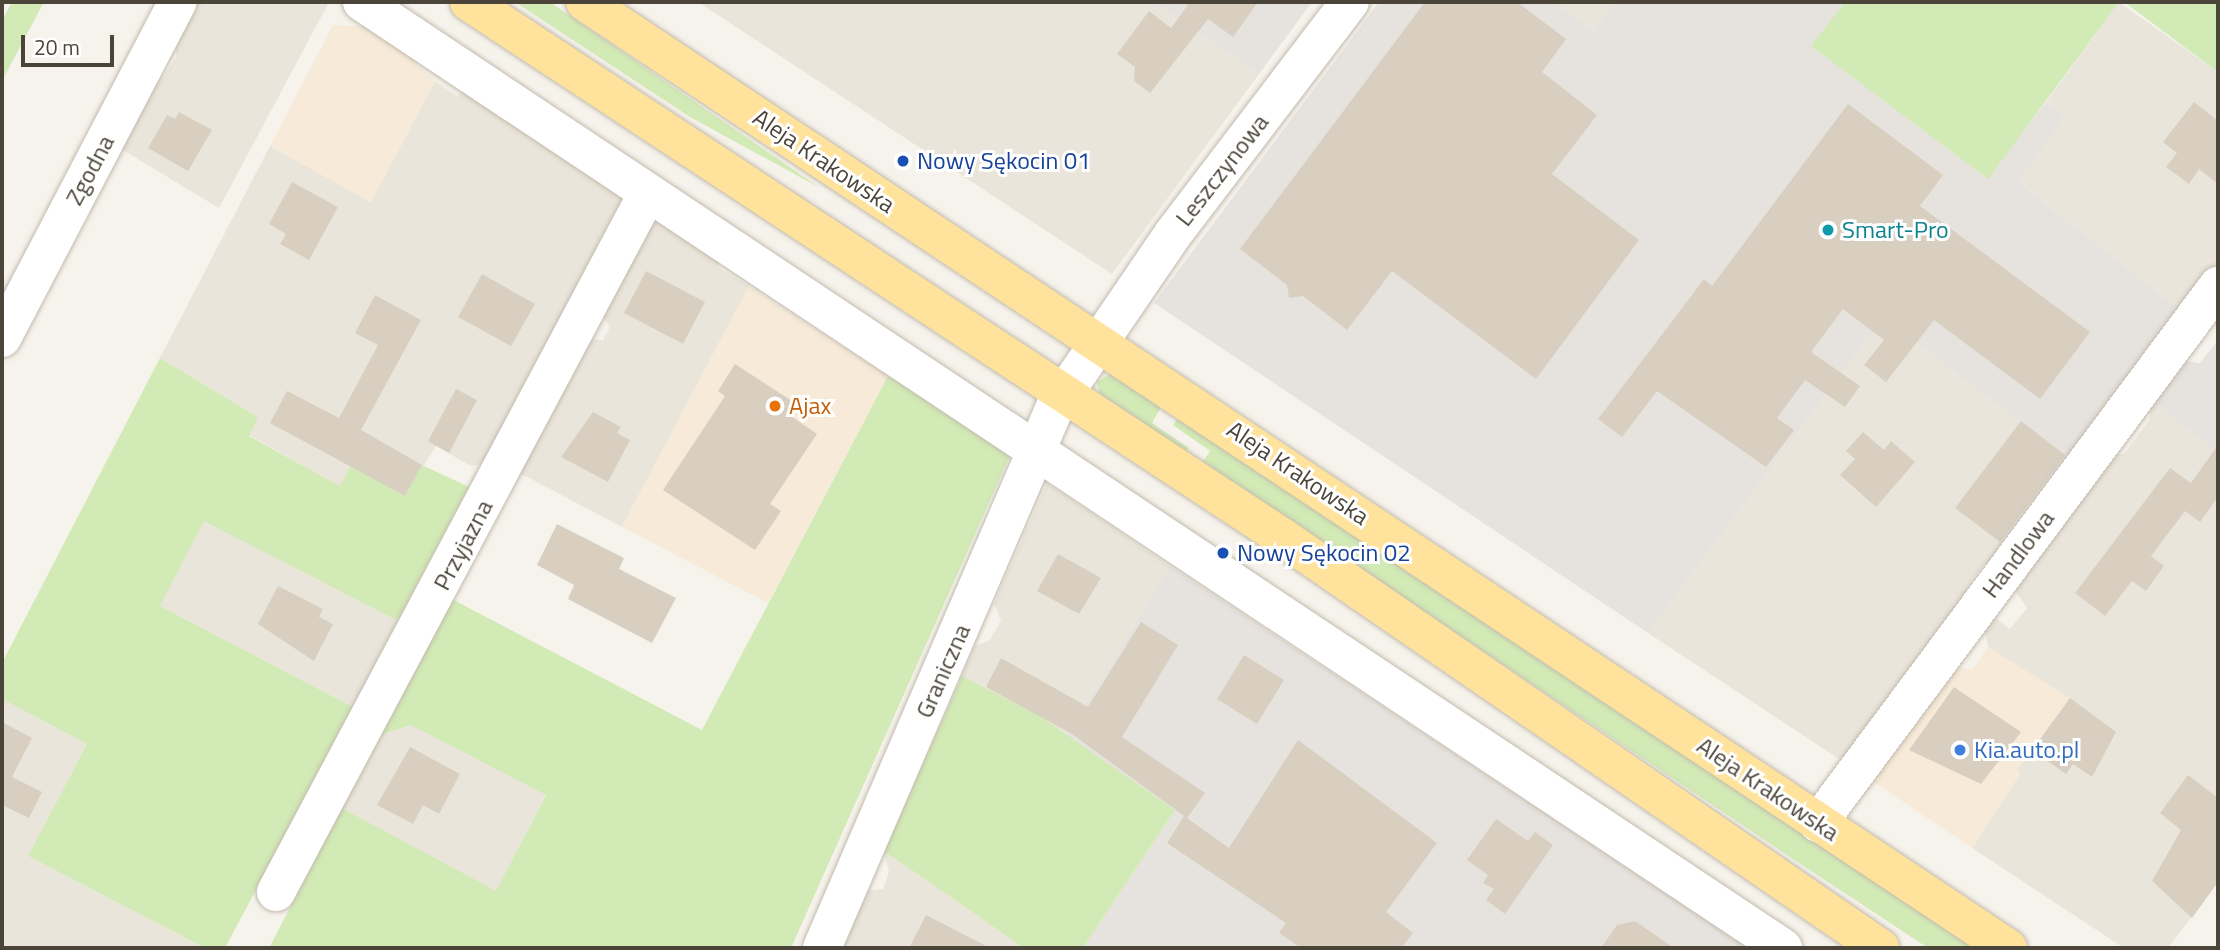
<!DOCTYPE html>
<meta charset="utf-8">
<style>
body{margin:0}
#map{position:relative;width:2220px;height:950px;overflow:hidden;background:#f6f3ec;font-family:"Titillium Web",sans-serif}
div>[style]{position:absolute}
[style*='--x']{left:calc(var(--x)*1px);top:calc(var(--y)*1px);width:calc(var(--w)*1px);rotate:calc(var(--a)*1deg)}
.residential>*{inset:0;background:#eae5da}
.commercial>*{inset:0;background:#f7ead8}
.industrial>*{inset:0;background:#e6e2dd}
.green>*{inset:0;background:#d2eab5}
.building>*{inset:0;background:#d8cfc1}
.roads{filter:drop-shadow(0 0 2px #c2bbae) drop-shadow(0 0 2px #c2bbae)}
.minor>*{height:38px;margin:-19px;padding:0 19px;transform-origin:19px;border-radius:19px;background:#fff}
.major>*{height:38px;margin:-19px;padding:0 19px;transform-origin:19px;border-radius:19px;background:#ffe39c}
.dots>*{width:19px;height:19px;translate:-50% -50%;box-sizing:border-box;border:4px solid #fff;border-radius:50%}
span{translate:-50% -50%;white-space:nowrap;text-align:center;line-height:1.15;-webkit-text-stroke:6px #fff;paint-order:stroke}
.street-label{font-size:24px;color:#4b4439}
.transit-label{font-size:24px;color:#164399}
.left{translate:0 -50%;text-align:left}
.culture-label{font-size:24px;color:#0d838f}
.food-label{font-size:24px;color:#c56008}
.shop-label{font-size:24px;color:#366cbe}
.frame{position:absolute;inset:0;border:4px solid #4b4439;pointer-events:none}
.scale{position:absolute;left:21px;top:35px;width:93px;height:32px;box-sizing:border-box;border:4px solid #4b4439;border-top:0;padding-left:9px;font-size:21px;line-height:24px;white-space:nowrap;color:#4b4439;-webkit-text-stroke:5px #fff;paint-order:stroke}
</style>
<div id="map">
<div class="residential">
<i style="clip-path:polygon(194px 2px,329px 2px,219px 208px,118px 147px,151px 82px,162px 79px,176px 58px,176px 35px)"></i>
<i style="clip-path:polygon(698px 2px,1153px 2px,1259px 74px,1112px 274px)"></i>
<i style="clip-path:polygon(1554px 2px,1614px 2px,1593px 30px)"></i>
<i style="clip-path:polygon(2119px 2px,2218px 72px,2218px 266px,2184px 313px,2017px 180px,2065px 117px,2046px 102px)"></i>
<i style="clip-path:polygon(435px 81px,457px 96px,467px 88px,527px 135px,628px 196px,487px 463px,471px 466px,436px 446px,405px 496px,341px 487px,249px 435px,258px 417px,160px 358px,270px 146px,371px 202px)"></i>
<i style="clip-path:polygon(666px 219px,724px 256px,717px 267px,749px 286px,622px 527px,518px 472px,587px 339px,603px 340px,610px 327px,601px 314px,652px 220px)"></i>
<i style="clip-path:polygon(1883px 318px,2073px 462px,1994px 566px,1984px 563px,1966px 589px,1970px 597px,1845px 763px,1648px 633px)"></i>
<i style="clip-path:polygon(2149px 400px,2218px 452px,2218px 882px,2168px 948px,2124px 948px,1972px 848px,2020px 774px,2016px 770px,2070px 699px,1988px 647px,1984px 628px,1994px 617px,2010px 629px,2027px 608px,2010px 583px,2106px 455px,2124px 454px,2150px 419px)"></i>
<i style="clip-path:polygon(1047px 483px,1170px 566px,1066px 736px,962px 676px,975px 646px,990px 640px,1001px 620px,994px 604px)"></i>
<i style="clip-path:polygon(204px 520px,398px 621px,353px 707px,160px 606px)"></i>
<i style="clip-path:polygon(2px 699px,87px 744px,28px 856px,205px 948px,2px 948px)"></i>
<i style="clip-path:polygon(411px 725px,546px 794px,496px 892px,342px 808px,381px 735px)"></i>
<i style="clip-path:polygon(884px 851px,1024px 948px,841px 948px,866px 891px,883px 889px,889px 872px)"></i>
</div>
<div class="commercial">
<i style="clip-path:polygon(333px 25px,369px 27px,419px 58px,417px 65px,435px 81px,371px 202px,270px 146px)"></i>
<i style="clip-path:polygon(749px 286px,888px 376px,768px 603px,622px 527px)"></i>
<i style="clip-path:polygon(1988px 647px,2070px 698px,2017px 769px,2020px 774px,1972px 848px,1865px 776px,1946px 668px,1973px 669px)"></i>
</div>
<div class="industrial">
<i style="clip-path:polygon(1153px 2px,1312px 2px,1259px 74px)"></i>
<i style="clip-path:polygon(1379px 2px,1554px 2px,1593px 30px,1614px 2px,1845px 2px,1812px 46px,1987px 178px,2046px 102px,2065px 117px,2018px 181px,2184px 313px,2073px 462px,1883px 318px,1648px 633px,1154px 303px)"></i>
<i style="clip-path:polygon(2218px 340px,2218px 452px,2149px 400px,2178px 360px,2200px 363px)"></i>
<i style="clip-path:polygon(1170px 566px,1567px 828px,1752px 948px,1083px 948px,1175px 810px,1066px 736px)"></i>
</div>
<div class="green">
<i style="clip-path:polygon(12px 2px,44px 2px,2px 81px,2px 21px)"></i>
<i style="clip-path:polygon(515px 2px,550px 2px,820px 188px,690px 117px)"></i>
<i style="clip-path:polygon(1845px 2px,2119px 2px,1988px 179px,1811px 46px)"></i>
<i style="clip-path:polygon(2124px 2px,2218px 2px,2218px 72px)"></i>
<i style="clip-path:polygon(160px 358px,258px 417px,249px 436px,340px 486px,351px 466px,405px 496px,422px 465px,469px 487px,398px 621px,204px 521px,160px 606px,353px 707px,225px 948px,205px 948px,28px 856px,87px 744px,2px 699px,2px 663px)"></i>
<i style="clip-path:polygon(1110px 374px,1161px 407px,1152px 423px,1189px 448px,1186px 452px,1099px 393px,1097px 382px)"></i>
<i style="clip-path:polygon(888px 376px,1012px 451px,791px 948px,269px 948px,342px 808px,496px 891px,546px 795px,411px 725px,381px 735px,446px 596px,702px 730px)"></i>
<i style="clip-path:polygon(1179px 416px,1977px 948px,1928px 948px,1793px 859px,1202px 463px,1210px 451px,1173px 425px)"></i>
<i style="clip-path:polygon(962px 676px,1041px 717px,1175px 810px,1083px 948px,1024px 948px,884px 851px)"></i>
</div>
<div class="building">
<i style="clip-path:polygon(1183px 2px,1258px 2px,1233px 37px,1208px 19px,1150px 93px,1134px 81px,1135px 67px,1117px 54px,1149px 11px,1171px 28px,1188px 5px)"></i>
<i style="clip-path:polygon(1425px 2px,1517px 2px,1566px 39px,1542px 72px,1597px 115px,1552px 174px,1639px 240px,1536px 379px,1392px 271px,1347px 330px,1303px 296px,1289px 298px,1287px 285px,1240px 249px)"></i>
<i style="clip-path:polygon(2194px 102px,2218px 121px,2218px 184px,2199px 169px,2189px 184px,2166px 167px,2177px 153px,2163px 142px)"></i>
<i style="clip-path:polygon(1848px 104px,1943px 175px,1920px 206px,2090px 332px,2040px 399px,1934px 320px,1886px 382px,1864px 365px,1884px 340px,1843px 309px,1811px 352px,1860px 386px,1845px 407px,1805px 380px,1777px 418px,1794px 430px,1766px 467px,1657px 391px,1622px 437px,1598px 419px,1704px 279px,1712px 286px)"></i>
<i style="clip-path:polygon(179px 112px,212px 130px,188px 171px,148px 148px,167px 115px,175px 119px)"></i>
<i style="clip-path:polygon(292px 182px,338px 207px,309px 260px,280px 244px,286px 234px,269px 224px)"></i>
<i style="clip-path:polygon(646px 271px,705px 302px,683px 344px,624px 313px)"></i>
<i style="clip-path:polygon(482px 274px,535px 304px,511px 346px,458px 317px)"></i>
<i style="clip-path:polygon(375px 295px,421px 320px,361px 430px,422px 465px,405px 496px,270px 423px,287px 391px,339px 418px,378px 345px,355px 333px)"></i>
<i style="clip-path:polygon(735px 364px,795px 403px,788px 414px,817px 434px,770px 504px,781px 511px,755px 550px,663px 490px,725px 396px,718px 391px)"></i>
<i style="clip-path:polygon(456px 389px,477px 400px,449px 453px,428px 441px)"></i>
<i style="clip-path:polygon(593px 412px,621px 427px,617px 433px,630px 440px,608px 482px,561px 457px)"></i>
<i style="clip-path:polygon(2021px 421px,2065px 455px,2000px 542px,1955px 508px)"></i>
<i style="clip-path:polygon(1863px 432px,1884px 450px,1891px 441px,1915px 462px,1876px 507px,1840px 475px,1855px 459px,1846px 451px)"></i>
<i style="clip-path:polygon(2218px 445px,2218px 497px,2200px 522px,2185px 511px,2151px 556px,2164px 566px,2146px 591px,2132px 581px,2105px 616px,2075px 593px,2170px 468px,2191px 483px)"></i>
<i style="clip-path:polygon(557px 524px,624px 558px,619px 569px,676px 598px,652px 643px,568px 599px,574px 585px,537px 565px)"></i>
<i style="clip-path:polygon(1058px 554px,1101px 578px,1079px 614px,1037px 591px)"></i>
<i style="clip-path:polygon(278px 586px,323px 609px,319px 617px,333px 624px,314px 661px,258px 624px)"></i>
<i style="clip-path:polygon(1141px 622px,1178px 645px,1122px 737px,1205px 793px,1187px 818px,1072px 734px,986px 687px,1001px 658px,1088px 707px)"></i>
<i style="clip-path:polygon(1244px 655px,1284px 680px,1257px 724px,1217px 699px)"></i>
<i style="clip-path:polygon(1954px 687px,2021px 732px,1981px 784px,1909px 750px)"></i>
<i style="clip-path:polygon(2070px 698px,2116px 732px,2092px 777px,2073px 764px,2066px 774px,2032px 750px)"></i>
<i style="clip-path:polygon(2px 722px,32px 738px,12px 777px,42px 792px,29px 818px,2px 805px)"></i>
<i style="clip-path:polygon(1298px 740px,1437px 843px,1386px 912px,1413px 933px,1401px 948px,1301px 948px,1279px 933px,1286px 923px,1167px 843px,1184px 816px,1229px 848px)"></i>
<i style="clip-path:polygon(410px 747px,460px 774px,439px 814px,423px 805px,413px 824px,377px 805px)"></i>
<i style="clip-path:polygon(2188px 775px,2218px 798px,2218px 882px,2192px 918px,2152px 881px,2181px 830px,2160px 813px)"></i>
<i style="clip-path:polygon(1496px 819px,1528px 841px,1535px 832px,1553px 845px,1505px 914px,1486px 900px,1494px 889px,1483px 883px,1488px 875px,1467px 860px)"></i>
<i style="clip-path:polygon(926px 915px,990px 948px,909px 948px)"></i>
<i style="clip-path:polygon(1635px 921px,1674px 948px,1601px 948px,1617px 925px)"></i>
</div>
<div class="roads">
<div class="minor">
<i style="--x:362;--y:2;--w:1707;--a:33.65"></i>
<i style="--x:2;--y:338;--w:379;--a:-62.4"></i>
<i style="--x:1818;--y:823;--w:670;--a:-53.32"></i>
<i style="--x:276;--y:892;--w:788;--a:-62"></i>
<i style="--x:822;--y:948;--w:589;--a:-66.7"></i>
<i style="--x:1055;--y:407;--w:209;--a:-55.7"></i>
<i style="--x:1173;--y:234;--w:292;--a:-52.7"></i>
</div>
<div class="major">
<i style="--x:469;--y:2;--w:973;--a:33.35"></i>
<i style="--x:1282;--y:537;--w:726;--a:34.5"></i>
<i style="--x:585;--y:2;--w:1709;--a:33.62"></i>
</div>
</div>
<div class="dots">
<i style="left:903px;top:161px;background:#1a4fb4"></i>
<i style="left:1828px;top:230px;background:#0f9aa8"></i>
<i style="left:775px;top:406px;background:#e8710a"></i>
<i style="left:1223px;top:553px;background:#1a4fb4"></i>
<i style="left:1960px;top:750px;background:#3f7fe0"></i>
</div>
<div class="street-label">
<span style="left:824px;top:161px;rotate:34deg">Aleja Krakowska</span>
<span style="left:90px;top:170px;rotate:-62deg">Zgodna</span>
<span style="left:1222px;top:170px;rotate:-52deg">Leszczynowa</span>
<span style="left:1298px;top:473px;rotate:34deg">Aleja Krakowska</span>
<span style="left:463px;top:545px;rotate:-62deg">Przyjazna</span>
<span style="left:2018px;top:554px;rotate:-53deg">Handlowa</span>
<span style="left:943px;top:671px;rotate:-66deg">Graniczna</span>
<span style="left:1768px;top:789px;rotate:34deg">Aleja Krakowska</span>
</div>
<div class="transit-label">
<span class="left" style="left:917px;top:161px">Nowy Sękocin 01</span>
<span class="left" style="left:1237px;top:553px">Nowy Sękocin 02</span>
</div>
<div class="culture-label">
<span class="left" style="left:1842px;top:230px">Smart-Pro</span>
</div>
<div class="food-label">
<span class="left" style="left:789px;top:406px">Ajax</span>
</div>
<div class="shop-label">
<span class="left" style="left:1974px;top:750px">Kia.auto.pl</span>
</div>
<div class="frame"></div>
<div class="scale">20 m</div>
</div>
